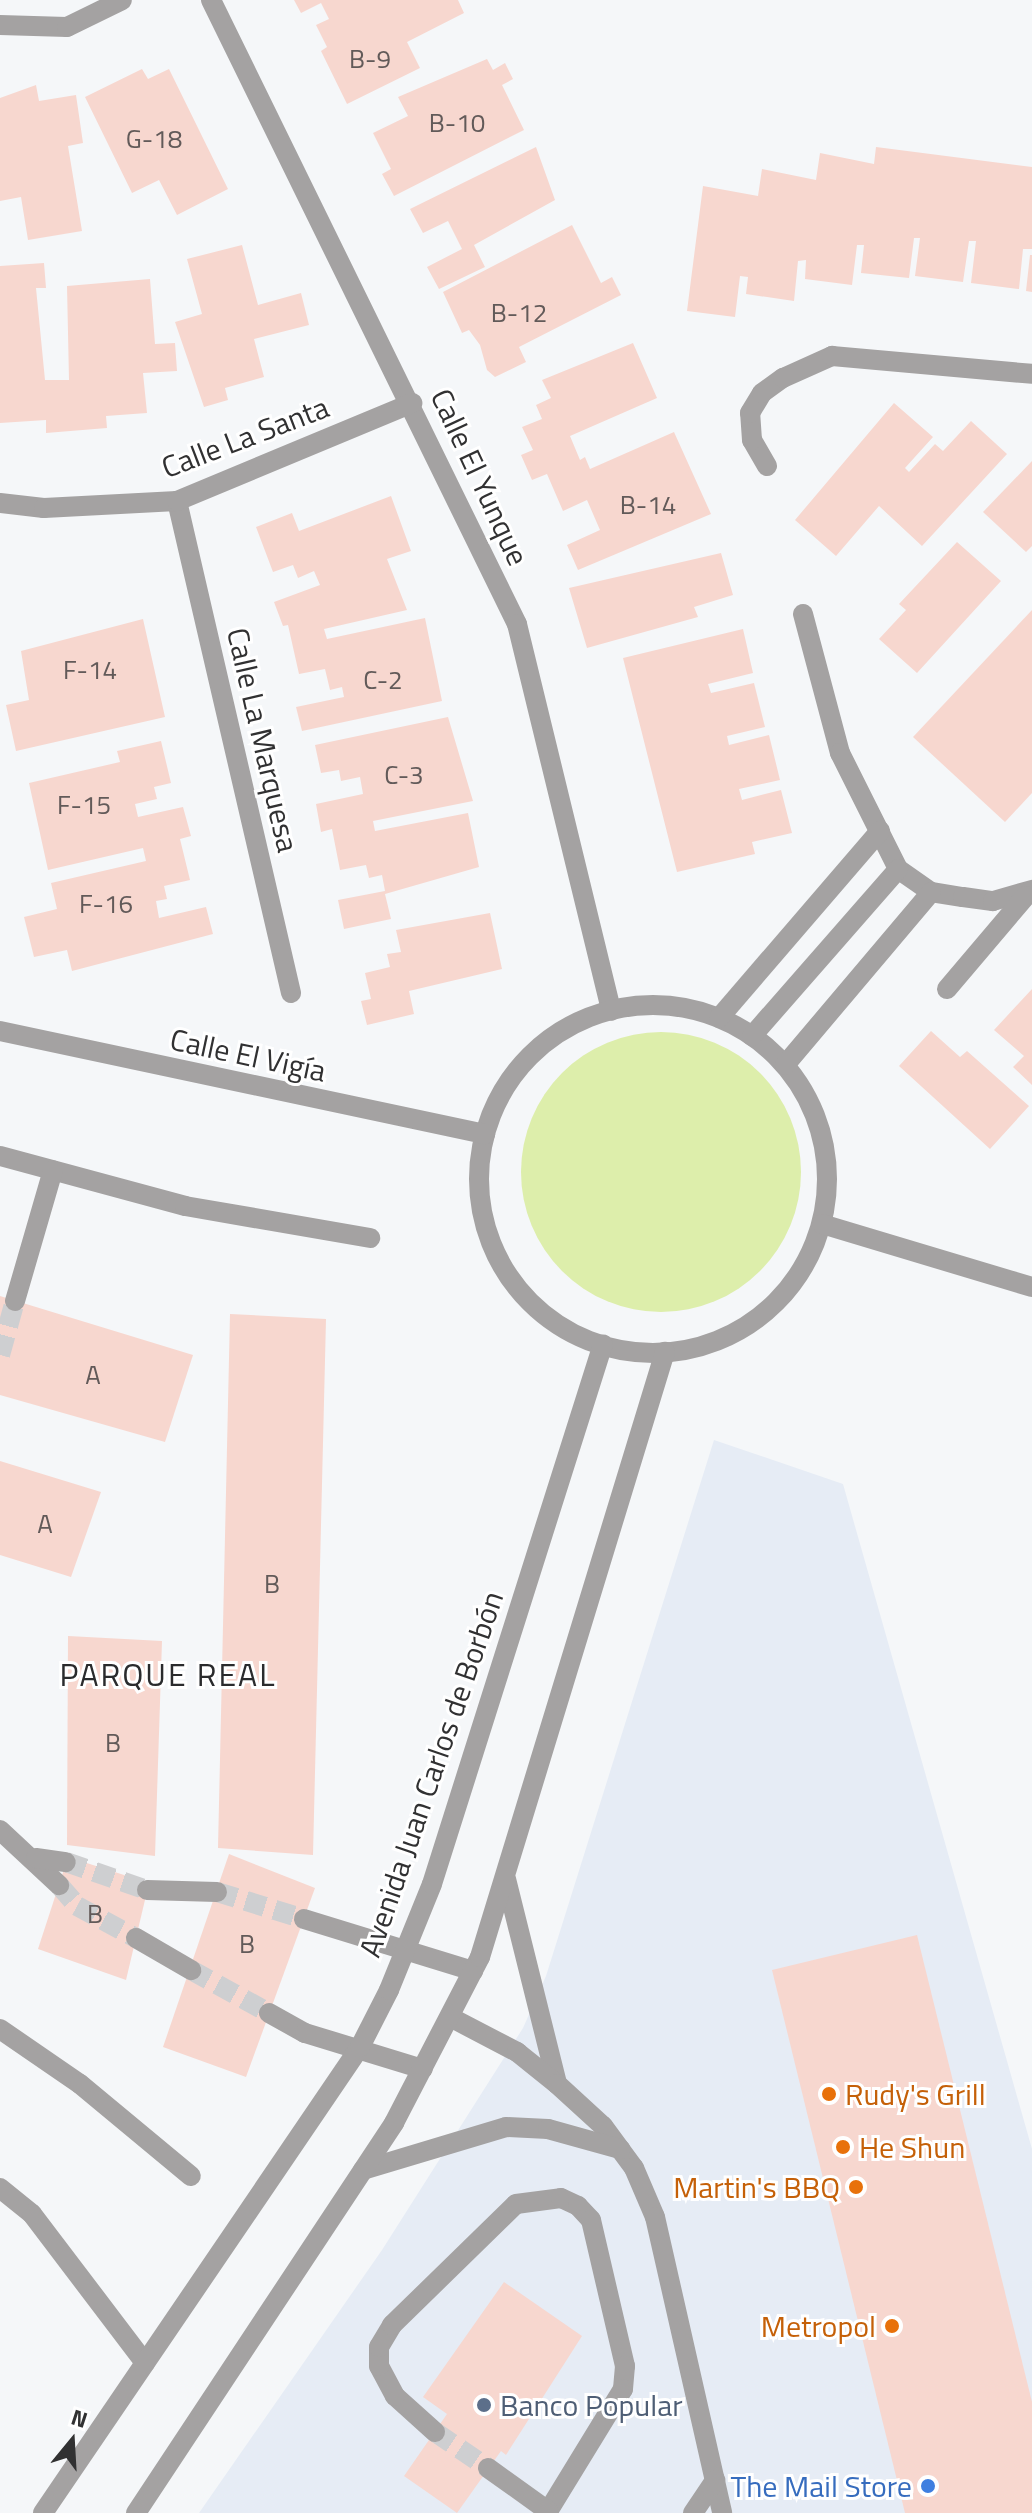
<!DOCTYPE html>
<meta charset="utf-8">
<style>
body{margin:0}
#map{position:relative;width:1032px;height:2513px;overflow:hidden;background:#f5f7f9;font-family:"Titillium Web",sans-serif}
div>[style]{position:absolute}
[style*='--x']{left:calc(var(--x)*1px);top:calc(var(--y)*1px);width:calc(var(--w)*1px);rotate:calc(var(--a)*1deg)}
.built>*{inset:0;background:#e6ecf5}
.green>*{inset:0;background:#ddeeab}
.round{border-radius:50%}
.building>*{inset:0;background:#f7d7cf}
.minor-tunnel>*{height:20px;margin-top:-10px;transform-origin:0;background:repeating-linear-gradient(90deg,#cecfd1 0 20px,transparent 0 30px)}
.minor>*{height:20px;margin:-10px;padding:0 10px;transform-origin:10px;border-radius:10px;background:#a4a2a2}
.minor>.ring{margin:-10px;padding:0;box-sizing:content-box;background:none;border:20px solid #a4a2a2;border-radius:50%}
.dots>*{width:22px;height:22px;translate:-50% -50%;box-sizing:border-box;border:4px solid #fff;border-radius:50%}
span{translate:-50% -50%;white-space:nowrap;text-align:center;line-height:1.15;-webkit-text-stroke:6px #fff;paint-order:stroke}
.number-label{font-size:26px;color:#625a59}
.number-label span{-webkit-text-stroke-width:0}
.street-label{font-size:30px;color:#313132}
.food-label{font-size:30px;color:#c56008}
.left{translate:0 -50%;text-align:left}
.right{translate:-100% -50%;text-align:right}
.service-label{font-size:30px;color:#4e5e75}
.shop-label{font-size:30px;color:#366cbe}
.neighbourhood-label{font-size:32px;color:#2a2b2d;letter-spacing:2px}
.north{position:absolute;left:32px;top:2401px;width:80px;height:80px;-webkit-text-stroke:6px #fff;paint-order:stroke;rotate:18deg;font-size:22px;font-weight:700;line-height:32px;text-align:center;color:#313132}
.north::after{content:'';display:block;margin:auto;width:28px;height:36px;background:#313132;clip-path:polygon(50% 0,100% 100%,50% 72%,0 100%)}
</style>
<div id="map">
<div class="built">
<i style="clip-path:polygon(714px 1440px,843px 1484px,1032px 2149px,1032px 2513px,199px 2513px,382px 2250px,523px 2028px,546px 1976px)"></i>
</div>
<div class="green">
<i class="round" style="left:521px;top:1032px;width:280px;height:280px"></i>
</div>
<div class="building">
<i style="clip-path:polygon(294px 0,458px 0,464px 13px,407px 42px,420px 68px,347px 104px,321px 51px,327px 47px,316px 25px,329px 19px,321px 3px,301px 13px)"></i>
<i style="clip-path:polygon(487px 59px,493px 70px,505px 63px,513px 79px,502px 85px,524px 130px,394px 196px,382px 174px,391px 169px,373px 133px,408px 116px,398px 97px)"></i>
<i style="clip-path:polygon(142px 69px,148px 79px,169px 69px,228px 189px,177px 215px,159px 180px,132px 193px,85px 97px)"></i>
<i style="clip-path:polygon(36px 85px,39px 101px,76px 95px,83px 143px,68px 146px,82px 231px,28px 240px,21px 197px,0 201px,0 98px)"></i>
<i style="clip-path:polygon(536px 147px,555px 200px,474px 245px,485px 267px,439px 289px,427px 267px,462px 249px,448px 221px,423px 233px,410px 209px)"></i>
<i style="clip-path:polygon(876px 147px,1032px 167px,1032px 249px,1023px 249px,1019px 289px,971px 283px,976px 241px,969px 241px,963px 282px,915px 276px,920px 238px,914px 238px,909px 278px,861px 273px,864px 245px,857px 245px,852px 285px,805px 279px,806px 260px,798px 261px,794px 301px,746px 294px,748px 277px,740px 276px,735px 317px,687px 311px,703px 186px,758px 196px,762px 169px,816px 180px,820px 153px,874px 164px)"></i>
<i style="clip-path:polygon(572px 225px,601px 283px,612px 277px,621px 295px,519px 347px,526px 362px,495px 377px,487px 370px,480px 345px,469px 330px,462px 333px,443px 292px)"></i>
<i style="clip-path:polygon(242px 245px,258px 305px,301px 293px,309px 325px,254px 339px,264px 377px,225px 388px,228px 400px,204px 407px,175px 322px,202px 314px,187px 259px)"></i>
<i style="clip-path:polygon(1030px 255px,1032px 255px,1032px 292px,1026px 291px)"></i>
<i style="clip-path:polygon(44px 263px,46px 288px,36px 288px,45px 380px,69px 380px,67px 286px,150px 279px,155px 344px,175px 343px,177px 371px,143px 373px,147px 413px,106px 416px,107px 428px,46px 433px,46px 420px,0 423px,0 266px)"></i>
<i style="clip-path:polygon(633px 343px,657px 398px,570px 436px,580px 460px,585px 457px,590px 469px,674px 432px,711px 514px,578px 570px,567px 545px,600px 530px,587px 500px,563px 511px,547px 474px,532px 480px,521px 455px,533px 450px,522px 427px,542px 419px,536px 405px,551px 398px,542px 380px)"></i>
<i style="clip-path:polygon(894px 403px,933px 437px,905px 468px,909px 472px,935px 444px,943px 451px,971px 421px,1007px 454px,922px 546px,879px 506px,836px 556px,795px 520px)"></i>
<i style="clip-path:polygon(1032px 461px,1032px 546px,1026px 552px,983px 512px)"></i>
<i style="clip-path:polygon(391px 496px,411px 551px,387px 559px,407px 610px,324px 629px,327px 639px,425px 618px,442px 701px,302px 731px,296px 707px,344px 697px,342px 687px,330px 690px,325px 669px,299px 674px,288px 625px,283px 626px,274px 602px,320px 585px,314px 571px,298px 578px,293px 565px,273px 572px,256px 527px,292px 513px,299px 531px)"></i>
<i style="clip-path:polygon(957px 542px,1001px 581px,917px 673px,879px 639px,906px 610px,899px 604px)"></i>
<i style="clip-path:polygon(721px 553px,733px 595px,694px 607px,698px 617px,587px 648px,569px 588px)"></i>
<i style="clip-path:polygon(1032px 610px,1032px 793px,1005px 822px,913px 737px)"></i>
<i style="clip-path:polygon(143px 619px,165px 717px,16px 751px,6px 705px,29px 700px,21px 651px)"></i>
<i style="clip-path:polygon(743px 629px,753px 673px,708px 684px,711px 693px,754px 683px,765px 727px,727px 736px,729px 745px,769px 735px,780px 780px,739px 789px,742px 800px,781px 790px,792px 833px,752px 842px,755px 854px,677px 872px,623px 658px)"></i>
<i style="clip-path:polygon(448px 717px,473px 801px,373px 821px,375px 831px,468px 813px,479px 867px,385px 894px,391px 919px,344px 929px,338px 900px,385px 891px,382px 875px,369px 878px,366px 865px,340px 870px,332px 829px,321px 832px,316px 804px,363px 794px,360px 777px,341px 781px,339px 770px,321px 773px,315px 745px)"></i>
<i style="clip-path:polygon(161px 741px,171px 783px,154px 787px,157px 799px,135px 804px,138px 817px,183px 807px,191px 836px,180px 839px,190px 880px,164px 886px,167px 899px,156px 901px,159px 918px,206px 907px,213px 934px,72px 971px,67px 950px,34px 957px,24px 917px,57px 909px,51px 883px,146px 861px,143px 848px,48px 870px,29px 783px,120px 762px,117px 751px)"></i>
<i style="clip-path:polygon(490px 913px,502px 969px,409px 991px,414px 1014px,367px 1025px,361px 1001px,371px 999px,365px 973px,390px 967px,387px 954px,401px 952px,396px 930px)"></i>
<i style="clip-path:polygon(1032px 989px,1032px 1085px,1013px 1067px,1024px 1056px,994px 1030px)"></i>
<i style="clip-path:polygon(931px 1031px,960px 1057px,967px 1051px,1029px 1106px,990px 1149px,899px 1066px)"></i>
<i style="clip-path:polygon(0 1296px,193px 1355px,165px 1442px,0 1395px)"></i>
<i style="clip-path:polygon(230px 1314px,326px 1319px,313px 1855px,218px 1848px)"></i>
<i style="clip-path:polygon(0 1461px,101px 1492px,71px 1577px,0 1555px)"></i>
<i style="clip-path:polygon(68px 1636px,162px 1641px,155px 1856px,67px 1845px)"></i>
<i style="clip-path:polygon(229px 1854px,315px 1888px,246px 2077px,163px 2047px)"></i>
<i style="clip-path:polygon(68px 1857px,149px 1883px,126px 1980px,38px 1949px)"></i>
<i style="clip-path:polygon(917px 1935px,1032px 2402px,1032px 2513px,905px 2513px,772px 1970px)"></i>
<i style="clip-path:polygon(504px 2282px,582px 2336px,506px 2455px,501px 2451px,457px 2513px,404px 2476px,447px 2414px,423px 2397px)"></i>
</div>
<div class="minor-tunnel">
<i style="--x:0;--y:1355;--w:56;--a:-74.5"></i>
<i style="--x:66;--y:1862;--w:86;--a:19.1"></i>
<i style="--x:59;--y:1885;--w:28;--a:49"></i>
<i style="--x:77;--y:1906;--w:67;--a:28.5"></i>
<i style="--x:217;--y:1892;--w:91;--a:17.2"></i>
<i style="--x:191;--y:1970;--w:89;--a:28.9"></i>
<i style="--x:435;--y:2432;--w:64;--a:34.2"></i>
</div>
<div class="minor">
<i style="--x:211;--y:0;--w:695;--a:63.88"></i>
<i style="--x:517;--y:624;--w:398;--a:76.3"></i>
<i style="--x:0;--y:25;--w:67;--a:1.7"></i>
<i style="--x:67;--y:27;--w:61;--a:-26.1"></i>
<i style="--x:767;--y:466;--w:30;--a:-120"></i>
<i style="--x:752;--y:440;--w:27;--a:-94"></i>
<i style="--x:750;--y:413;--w:23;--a:-59"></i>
<i style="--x:762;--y:393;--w:26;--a:-36"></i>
<i style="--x:783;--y:378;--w:54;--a:-24.2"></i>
<i style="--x:832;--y:356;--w:201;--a:5.1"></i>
<i style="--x:177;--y:501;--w:505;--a:76.95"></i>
<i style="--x:0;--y:503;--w:44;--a:6.5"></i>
<i style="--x:44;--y:508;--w:133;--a:-3"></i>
<i style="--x:177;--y:501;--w:255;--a:-22.6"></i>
<i style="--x:803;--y:614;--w:144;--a:75.1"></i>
<i style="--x:840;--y:753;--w:130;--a:63.4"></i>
<i style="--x:898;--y:869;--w:40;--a:34.9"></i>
<i style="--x:931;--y:892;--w:32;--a:9"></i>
<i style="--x:963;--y:897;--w:30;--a:8"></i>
<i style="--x:993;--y:901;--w:41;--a:-15.8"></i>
<i style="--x:947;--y:989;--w:122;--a:-49.7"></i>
<i class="ring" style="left:479px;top:1005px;width:328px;height:328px"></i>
<i style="--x:719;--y:1018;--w:247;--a:-49.3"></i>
<i style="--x:0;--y:1031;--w:496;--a:12"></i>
<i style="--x:752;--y:1036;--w:222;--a:-48.8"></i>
<i style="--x:785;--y:1065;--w:226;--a:-49.8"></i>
<i style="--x:0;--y:1156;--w:192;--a:15.1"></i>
<i style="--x:185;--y:1206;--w:188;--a:9.8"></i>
<i style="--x:822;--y:1224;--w:219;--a:16.7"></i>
<i style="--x:15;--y:1301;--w:136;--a:-73.8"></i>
<i style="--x:0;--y:1830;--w:81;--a:43"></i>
<i style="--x:36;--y:1858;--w:30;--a:8"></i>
<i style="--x:506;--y:1879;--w:211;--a:76"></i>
<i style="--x:147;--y:1890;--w:70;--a:1.6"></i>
<i style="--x:304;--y:1919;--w:177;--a:17.1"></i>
<i style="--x:136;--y:1938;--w:64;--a:30.2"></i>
<i style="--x:269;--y:2013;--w:41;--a:29.1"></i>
<i style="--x:305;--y:2033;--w:123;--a:17"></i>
<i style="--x:450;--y:2017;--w:76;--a:27.6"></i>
<i style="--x:517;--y:2052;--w:51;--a:38.7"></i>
<i style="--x:557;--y:2084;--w:62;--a:42.4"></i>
<i style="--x:603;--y:2126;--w:52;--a:53.6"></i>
<i style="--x:634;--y:2168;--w:53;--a:66.8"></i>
<i style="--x:655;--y:2217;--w:303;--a:77.2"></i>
<i style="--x:0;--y:2029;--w:97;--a:34.5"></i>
<i style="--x:80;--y:2084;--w:144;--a:39.7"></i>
<i style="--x:363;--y:2170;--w:149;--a:-16.7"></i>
<i style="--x:506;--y:2127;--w:42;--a:2.7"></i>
<i style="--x:548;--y:2129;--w:75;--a:15.5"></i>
<i style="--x:0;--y:2188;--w:41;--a:39.1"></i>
<i style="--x:32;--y:2214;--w:187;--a:52.8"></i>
<i style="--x:435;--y:2432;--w:54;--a:-138"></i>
<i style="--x:395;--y:2396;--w:34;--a:-118"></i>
<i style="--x:379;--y:2366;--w:19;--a:-90"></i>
<i style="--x:379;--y:2347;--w:26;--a:-59"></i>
<i style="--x:392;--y:2325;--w:173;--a:-44.3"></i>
<i style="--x:516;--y:2204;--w:45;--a:-7.6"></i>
<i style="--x:561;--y:2198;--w:19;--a:25"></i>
<i style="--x:578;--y:2206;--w:19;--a:47"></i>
<i style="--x:591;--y:2220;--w:150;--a:76.9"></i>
<i style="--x:625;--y:2366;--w:23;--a:95"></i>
<i style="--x:623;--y:2389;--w:145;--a:121.5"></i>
<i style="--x:488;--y:2468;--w:74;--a:35.6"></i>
<i style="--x:43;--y:2513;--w:564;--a:-55.77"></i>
<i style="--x:360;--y:2047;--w:64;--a:-63"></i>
<i style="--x:389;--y:1990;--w:114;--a:-67.9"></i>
<i style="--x:432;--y:1884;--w:566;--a:-72.43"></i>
<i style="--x:136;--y:2513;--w:468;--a:-56.5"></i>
<i style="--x:394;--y:2123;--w:187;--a:-62.6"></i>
<i style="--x:480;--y:1957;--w:633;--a:-73"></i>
<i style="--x:693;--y:2513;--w:40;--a:-56"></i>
</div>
<div class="dots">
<i style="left:829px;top:2094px;background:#e8710a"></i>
<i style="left:843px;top:2147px;background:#e8710a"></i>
<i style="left:856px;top:2187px;background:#e8710a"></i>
<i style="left:892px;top:2326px;background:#e8710a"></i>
<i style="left:484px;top:2405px;background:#5c6f8a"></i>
<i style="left:928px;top:2486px;background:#3f7fe0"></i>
</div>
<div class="number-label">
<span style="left:370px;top:59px">B-9</span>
<span style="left:457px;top:123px">B-10</span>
<span style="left:154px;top:139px">G-18</span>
<span style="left:519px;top:313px">B-12</span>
<span style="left:648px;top:505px">B-14</span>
<span style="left:90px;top:670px">F-14</span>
<span style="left:383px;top:680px">C-2</span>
<span style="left:404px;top:775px">C-3</span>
<span style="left:84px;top:805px">F-15</span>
<span style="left:106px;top:904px">F-16</span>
<span style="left:93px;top:1375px">A</span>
<span style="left:45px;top:1524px">A</span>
<span style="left:272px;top:1584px">B</span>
<span style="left:113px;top:1743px">B</span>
<span style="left:95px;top:1914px">B</span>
<span style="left:247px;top:1944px">B</span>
</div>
<div class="street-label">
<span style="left:245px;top:437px;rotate:-21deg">Calle La Santa</span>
<span style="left:480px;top:477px;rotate:65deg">Calle El Yunque</span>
<span style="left:263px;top:740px;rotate:77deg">Calle La Marquesa</span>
<span style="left:248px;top:1055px;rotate:12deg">Calle El Vigía</span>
<span style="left:431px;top:1774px;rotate:-71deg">Avenida Juan Carlos de Borbón</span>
</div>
<div class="food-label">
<span class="left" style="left:845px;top:2094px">Rudy's Grill</span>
<span class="left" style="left:859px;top:2147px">He Shun</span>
<span class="right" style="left:840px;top:2187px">Martin's BBQ</span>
<span class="right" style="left:876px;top:2326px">Metropol</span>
</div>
<div class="service-label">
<span class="left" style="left:500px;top:2405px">Banco Popular</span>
</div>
<div class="shop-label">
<span class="right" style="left:912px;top:2486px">The Mail Store</span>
</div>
<div class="neighbourhood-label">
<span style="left:168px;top:1674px">PARQUE REAL</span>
</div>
<div class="north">N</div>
</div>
